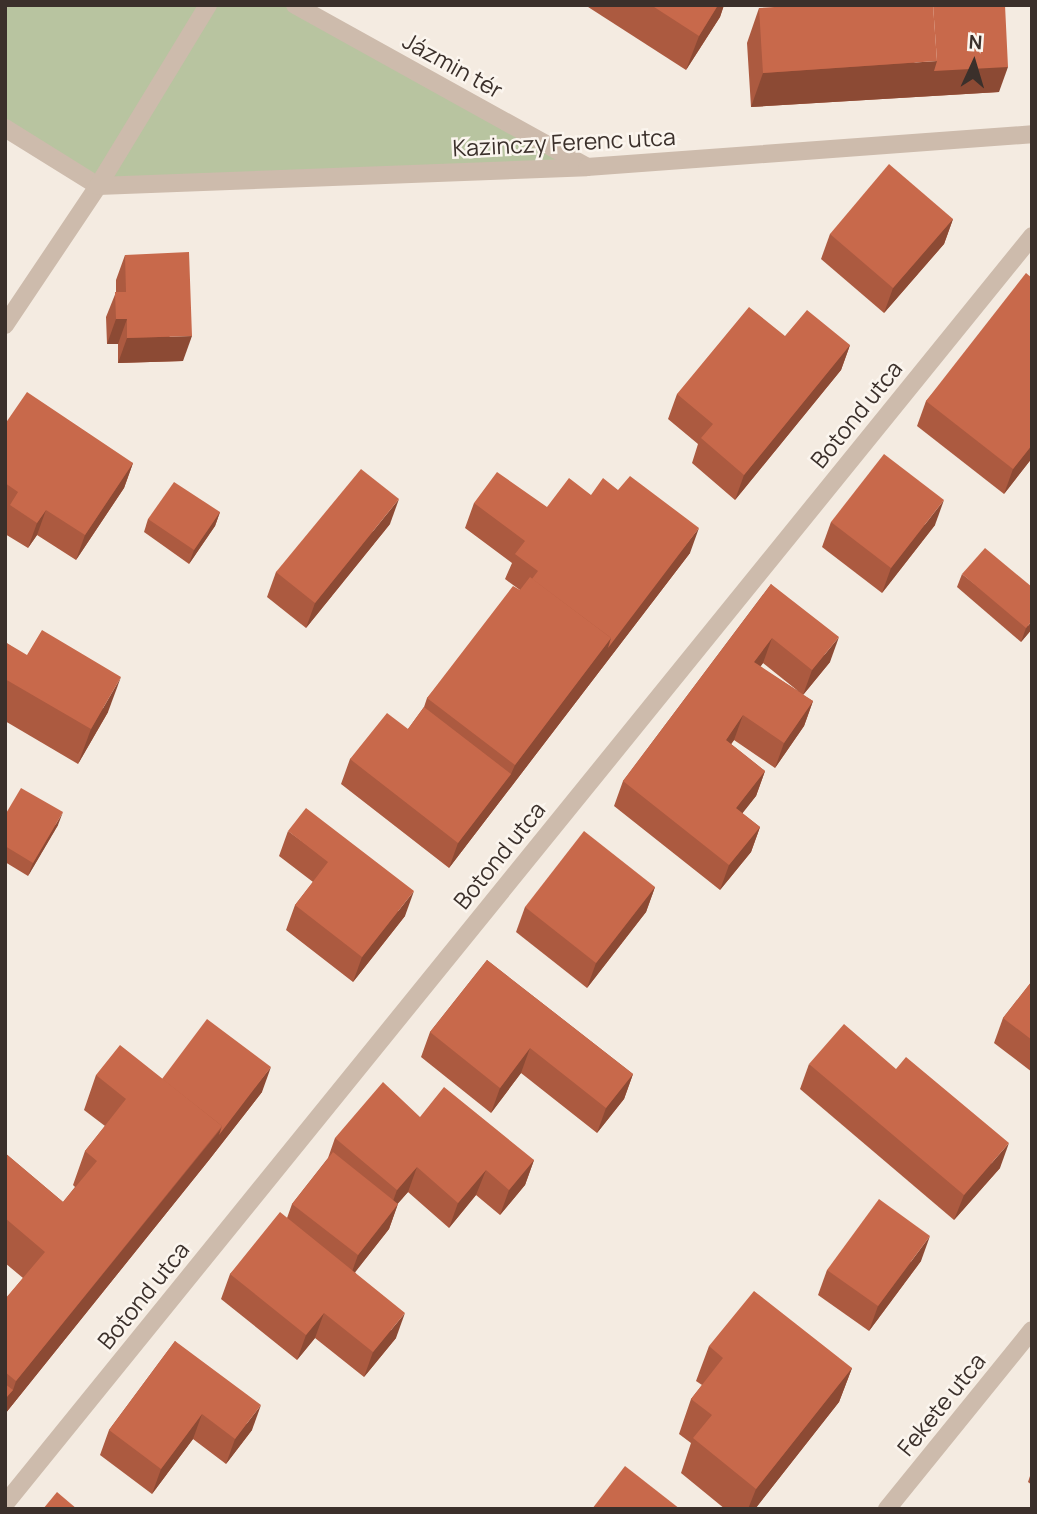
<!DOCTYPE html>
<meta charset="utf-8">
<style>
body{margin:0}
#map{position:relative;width:1037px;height:1514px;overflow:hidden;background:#f4ebe1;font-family:Manrope,sans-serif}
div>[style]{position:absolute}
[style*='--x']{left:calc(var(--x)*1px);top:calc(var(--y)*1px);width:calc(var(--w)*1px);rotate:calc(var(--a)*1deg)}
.green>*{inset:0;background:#b8c4a0}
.minor>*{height:18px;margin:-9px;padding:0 9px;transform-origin:9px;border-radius:9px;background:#cdbbac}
.wall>*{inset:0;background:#ac5a40}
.shaded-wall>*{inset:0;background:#8c4a34}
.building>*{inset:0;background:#c8694b}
span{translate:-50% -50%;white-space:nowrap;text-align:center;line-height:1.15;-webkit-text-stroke:5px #fbf5ee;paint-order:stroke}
.street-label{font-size:23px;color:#3b302b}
.frame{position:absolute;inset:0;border:7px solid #3b302b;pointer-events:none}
.north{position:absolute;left:939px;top:28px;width:70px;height:70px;-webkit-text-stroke:5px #fbf5ee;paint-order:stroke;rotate:4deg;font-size:19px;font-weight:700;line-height:28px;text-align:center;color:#3b302b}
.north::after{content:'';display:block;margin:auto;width:24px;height:32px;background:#3b302b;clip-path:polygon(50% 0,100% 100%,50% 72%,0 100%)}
</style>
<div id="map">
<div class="green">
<i style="clip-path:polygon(5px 5px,295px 5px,587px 167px,98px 186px,5px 128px)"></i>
</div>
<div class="minor">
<i style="--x:295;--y:5;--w:334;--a:29"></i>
<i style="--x:5;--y:128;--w:110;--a:31.9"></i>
<i style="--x:98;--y:186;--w:489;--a:-2.2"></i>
<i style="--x:587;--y:167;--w:446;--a:-4.2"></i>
<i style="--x:5;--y:325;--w:167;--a:-56.2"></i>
<i style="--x:98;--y:186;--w:212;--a:-58.7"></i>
<i style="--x:5;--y:1504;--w:1632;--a:-50.99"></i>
<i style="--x:887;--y:1509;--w:230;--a:-51"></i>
</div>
<div class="wall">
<i style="clip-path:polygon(585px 5px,724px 5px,720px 17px,686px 70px)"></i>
<i style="clip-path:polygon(759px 8px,999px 92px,751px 107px,747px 43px)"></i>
<i style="clip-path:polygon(953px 219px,944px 244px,884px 313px,821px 259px,830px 234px)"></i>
<i style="clip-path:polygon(125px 255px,183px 361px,118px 363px,118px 344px,107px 344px,106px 317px,116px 292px,116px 280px)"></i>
<i style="clip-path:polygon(1032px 278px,1032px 458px,1004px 494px,917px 426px,926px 401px)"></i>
<i style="clip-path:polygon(850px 345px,841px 370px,735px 500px,692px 463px,698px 444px,668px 419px,677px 394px)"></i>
<i style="clip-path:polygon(5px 424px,133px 463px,124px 488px,76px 560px,37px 535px,28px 548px,5px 534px,6px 515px,5px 514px)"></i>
<i style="clip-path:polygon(591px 495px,690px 553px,449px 868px,341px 784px,350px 759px,408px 729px,424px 707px,427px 698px,520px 590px,505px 579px,512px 563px,465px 528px,474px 503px,547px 507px)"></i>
<i style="clip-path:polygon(220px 512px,215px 526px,189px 564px,144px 532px,148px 519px)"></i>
<i style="clip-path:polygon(831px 522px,935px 525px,882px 593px,822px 547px)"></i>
<i style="clip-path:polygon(390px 524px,306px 628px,267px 597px,276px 572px)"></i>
<i style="clip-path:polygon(962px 574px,1032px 629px,1021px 642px,957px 587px)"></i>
<i style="clip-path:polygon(evenodd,771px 584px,830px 662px,803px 695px,813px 701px,804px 726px,775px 768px,734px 740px,731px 744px,765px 771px,756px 796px,742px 813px,760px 827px,751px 852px,720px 890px,614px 806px,623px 781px,771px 584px,763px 663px,798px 691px,760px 667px,763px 663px)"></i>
<i style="clip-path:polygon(5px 642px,108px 712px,78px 764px,5px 721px)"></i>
<i style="clip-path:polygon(5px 815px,58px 825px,28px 876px,5px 862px)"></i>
<i style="clip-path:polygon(288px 831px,405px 916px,353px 982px,286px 930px,295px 905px,313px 882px,279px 856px)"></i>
<i style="clip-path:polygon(655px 887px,646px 912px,587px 988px,516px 932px,525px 907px)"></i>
<i style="clip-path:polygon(487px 960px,633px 1074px,624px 1099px,597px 1133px,521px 1073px,491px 1113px,421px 1057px,430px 1032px)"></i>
<i style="clip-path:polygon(1032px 981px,1032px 1072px,994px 1043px,1003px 1018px)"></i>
<i style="clip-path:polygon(809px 1064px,1000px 1168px,954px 1220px,800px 1089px)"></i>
<i style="clip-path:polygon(96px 1075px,162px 1079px,262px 1092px,209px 1160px,5px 1414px,5px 1300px,23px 1278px,5px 1263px,5px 1153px,63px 1202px,75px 1187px,73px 1185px,85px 1151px,105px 1126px,84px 1110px)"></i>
<i style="clip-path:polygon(420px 1117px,534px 1160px,525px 1185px,500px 1215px,476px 1195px,449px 1228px,408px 1192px,398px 1203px,389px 1229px,355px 1272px,396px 1338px,364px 1377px,315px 1338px,297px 1360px,221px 1299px,230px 1274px,287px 1218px,292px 1204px,328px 1158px,335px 1138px)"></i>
<i style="clip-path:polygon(921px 1261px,869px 1331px,818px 1295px,827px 1270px)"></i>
<i style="clip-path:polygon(175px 1341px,252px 1430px,226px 1464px,193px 1439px,152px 1494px,100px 1455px,109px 1430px)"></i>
<i style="clip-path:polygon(709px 1346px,852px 1368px,839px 1402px,755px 1509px,725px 1509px,681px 1473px,691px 1443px,679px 1434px,691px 1399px,702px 1385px,696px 1381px)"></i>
<i style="clip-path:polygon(1032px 1470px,1032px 1485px,1028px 1482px)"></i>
</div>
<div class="shaded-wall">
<i style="clip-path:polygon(718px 5px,724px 5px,720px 17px,686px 70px,699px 36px)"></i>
<i style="clip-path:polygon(937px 61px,1008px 67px,999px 92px,751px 107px,763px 73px)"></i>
<i style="clip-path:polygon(953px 219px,944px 244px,884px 313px,893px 288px)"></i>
<i style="clip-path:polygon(116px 319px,127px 319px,118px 344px,107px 344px)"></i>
<i style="clip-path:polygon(192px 336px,183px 361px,118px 363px,127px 338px)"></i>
<i style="clip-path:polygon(850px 345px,841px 370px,735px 500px,744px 475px)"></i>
<i style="clip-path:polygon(1032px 445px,1032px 458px,1004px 494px,1013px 469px)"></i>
<i style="clip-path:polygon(133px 463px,124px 488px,76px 560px,85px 535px)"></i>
<i style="clip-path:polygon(399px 499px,390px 524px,306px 628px,315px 603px)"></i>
<i style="clip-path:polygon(944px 500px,935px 525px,882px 593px,891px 568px)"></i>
<i style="clip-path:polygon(46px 510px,37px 535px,28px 548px,37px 523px)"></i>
<i style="clip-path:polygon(220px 512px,215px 526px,189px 564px,194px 550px)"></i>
<i style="clip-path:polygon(699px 528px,690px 553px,449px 868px,458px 843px,511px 774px,515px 765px,611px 638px)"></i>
<i style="clip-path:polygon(1032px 621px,1032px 629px,1021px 642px,1026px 628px)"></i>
<i style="clip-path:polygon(839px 637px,830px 662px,803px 695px,812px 670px)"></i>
<i style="clip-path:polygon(772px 638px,763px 663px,745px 687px,754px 662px)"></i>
<i style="clip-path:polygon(121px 677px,108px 712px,78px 764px,91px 729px)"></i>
<i style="clip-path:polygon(813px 701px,804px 726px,775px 768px,784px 743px)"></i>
<i style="clip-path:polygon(743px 715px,734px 740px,717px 765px,726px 740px)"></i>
<i style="clip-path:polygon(765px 771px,756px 796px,727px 833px,736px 808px)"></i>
<i style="clip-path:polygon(63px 812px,58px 825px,28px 876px,33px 863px)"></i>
<i style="clip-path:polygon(760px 827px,751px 852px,720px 890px,729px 865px)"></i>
<i style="clip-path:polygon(655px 887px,646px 912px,587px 988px,596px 963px)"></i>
<i style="clip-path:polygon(414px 891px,405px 916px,353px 982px,362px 957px)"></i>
<i style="clip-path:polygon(530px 1048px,521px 1073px,491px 1113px,500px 1088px)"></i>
<i style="clip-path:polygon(271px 1067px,262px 1092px,209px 1160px,5px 1414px,5px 1399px,13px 1390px,16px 1381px)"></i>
<i style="clip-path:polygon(633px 1074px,624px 1099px,597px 1133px,606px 1108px)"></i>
<i style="clip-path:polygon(1009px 1143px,1000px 1168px,954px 1220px,964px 1195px)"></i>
<i style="clip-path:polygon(534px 1160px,525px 1185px,500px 1215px,509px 1190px)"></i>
<i style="clip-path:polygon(417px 1167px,408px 1192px,388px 1215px,397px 1190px)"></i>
<i style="clip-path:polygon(486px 1170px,476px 1195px,449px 1228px,458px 1203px)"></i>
<i style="clip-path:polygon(398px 1204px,389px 1229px,349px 1280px,358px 1255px)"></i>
<i style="clip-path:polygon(930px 1236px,921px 1261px,869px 1331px,878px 1306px)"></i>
<i style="clip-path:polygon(324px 1313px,315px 1338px,297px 1360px,306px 1335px)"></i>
<i style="clip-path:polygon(405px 1313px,396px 1338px,364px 1377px,373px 1352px)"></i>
<i style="clip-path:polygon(852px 1368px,839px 1402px,755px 1509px,748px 1509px,756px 1489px)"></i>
<i style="clip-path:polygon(261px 1405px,252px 1430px,226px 1464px,235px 1439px)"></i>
<i style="clip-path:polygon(202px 1414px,193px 1439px,152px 1494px,161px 1469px)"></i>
</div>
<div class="building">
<i style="clip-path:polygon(651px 5px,718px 5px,699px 36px)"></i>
<i style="clip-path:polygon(807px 5px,933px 5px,937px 61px,763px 73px,759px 8px)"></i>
<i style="clip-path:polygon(933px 5px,1005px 5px,1008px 67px,934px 71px,937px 61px)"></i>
<i style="clip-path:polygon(889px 164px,953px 219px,893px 288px,830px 234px)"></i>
<i style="clip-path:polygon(189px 252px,192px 336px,127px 338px,127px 319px,116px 319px,115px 292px,126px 292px,125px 255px)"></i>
<i style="clip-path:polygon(1026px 273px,1032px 278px,1032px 445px,1013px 469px,926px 401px)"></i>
<i style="clip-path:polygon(749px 307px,785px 336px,807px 310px,850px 345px,744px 475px,701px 438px,713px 424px,677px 394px)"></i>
<i style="clip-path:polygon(27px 392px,133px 463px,85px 535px,46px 510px,37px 523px,10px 505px,18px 492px,5px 483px,5px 424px)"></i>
<i style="clip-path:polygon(884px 454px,944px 500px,891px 568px,831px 522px)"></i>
<i style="clip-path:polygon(361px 469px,399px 499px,315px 603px,276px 572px)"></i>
<i style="clip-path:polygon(497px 472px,547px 507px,569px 478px,591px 495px,603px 478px,618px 490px,630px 476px,699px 528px,608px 648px,611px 638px,532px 579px,538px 571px,515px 554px,525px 541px,474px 503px)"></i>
<i style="clip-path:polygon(174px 482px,220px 512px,194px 550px,148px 519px)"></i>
<i style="clip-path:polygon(985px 548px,1032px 587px,1032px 621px,1026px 628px,962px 574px)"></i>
<i style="clip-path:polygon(530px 577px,611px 638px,515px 765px,427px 698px,513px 586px,520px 590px)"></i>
<i style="clip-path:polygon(771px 584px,839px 637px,812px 670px,772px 638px,754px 662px,813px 701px,784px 743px,743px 715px,726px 740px,765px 771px,736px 808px,760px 827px,729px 865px,623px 781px)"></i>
<i style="clip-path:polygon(42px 630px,121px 677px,91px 729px,5px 679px,5px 642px,27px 655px)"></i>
<i style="clip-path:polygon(424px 707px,511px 774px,458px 843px,350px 759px,387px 713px,408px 729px)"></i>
<i style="clip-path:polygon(21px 788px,63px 812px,33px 863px,5px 846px,5px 815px)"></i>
<i style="clip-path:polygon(306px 808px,414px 891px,362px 957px,295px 905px,328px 862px,288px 831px)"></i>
<i style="clip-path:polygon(584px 831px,655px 887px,596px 963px,525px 907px)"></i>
<i style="clip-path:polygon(487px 960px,633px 1074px,606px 1108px,530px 1048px,500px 1088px,430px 1032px)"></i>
<i style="clip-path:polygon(1032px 981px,1032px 1040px,1003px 1018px)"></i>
<i style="clip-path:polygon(207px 1019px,271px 1067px,219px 1135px,222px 1126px,162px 1079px)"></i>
<i style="clip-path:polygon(844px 1024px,896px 1069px,906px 1057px,1009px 1143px,964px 1195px,809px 1064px)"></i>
<i style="clip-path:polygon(120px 1045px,222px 1126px,16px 1381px,5px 1372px,5px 1299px,45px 1252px,5px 1218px,5px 1153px,63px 1202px,97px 1161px,85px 1151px,126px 1099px,96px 1075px)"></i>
<i style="clip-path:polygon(383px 1082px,420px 1117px,444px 1087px,534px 1160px,509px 1190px,486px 1170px,458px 1203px,417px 1167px,397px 1190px,335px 1138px)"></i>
<i style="clip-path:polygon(333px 1152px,398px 1204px,358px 1255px,292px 1204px)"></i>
<i style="clip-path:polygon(879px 1199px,930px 1236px,878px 1306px,827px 1270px)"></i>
<i style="clip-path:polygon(280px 1212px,405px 1313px,373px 1352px,324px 1313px,306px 1335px,230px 1274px)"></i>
<i style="clip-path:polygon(754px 1291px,852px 1368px,756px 1489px,693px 1438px,712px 1415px,691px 1399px,723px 1358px,709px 1346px)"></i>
<i style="clip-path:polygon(175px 1341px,261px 1405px,235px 1439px,202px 1414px,161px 1469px,109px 1430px)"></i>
<i style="clip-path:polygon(5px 1384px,13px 1390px,5px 1399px)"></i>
<i style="clip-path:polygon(625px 1466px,680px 1509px,592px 1509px)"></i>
<i style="clip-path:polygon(57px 1492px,77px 1509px,43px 1509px)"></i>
</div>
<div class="street-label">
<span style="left:453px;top:65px;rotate:29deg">Jázmin tér</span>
<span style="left:564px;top:142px;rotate:-3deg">Kazinczy Ferenc utca</span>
<span style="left:856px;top:414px;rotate:-51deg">Botond utca</span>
<span style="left:499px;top:855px;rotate:-51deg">Botond utca</span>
<span style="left:143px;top:1295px;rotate:-51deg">Botond utca</span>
<span style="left:941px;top:1404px;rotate:-51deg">Fekete utca</span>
</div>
<div class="frame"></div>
<div class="north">N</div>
</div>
